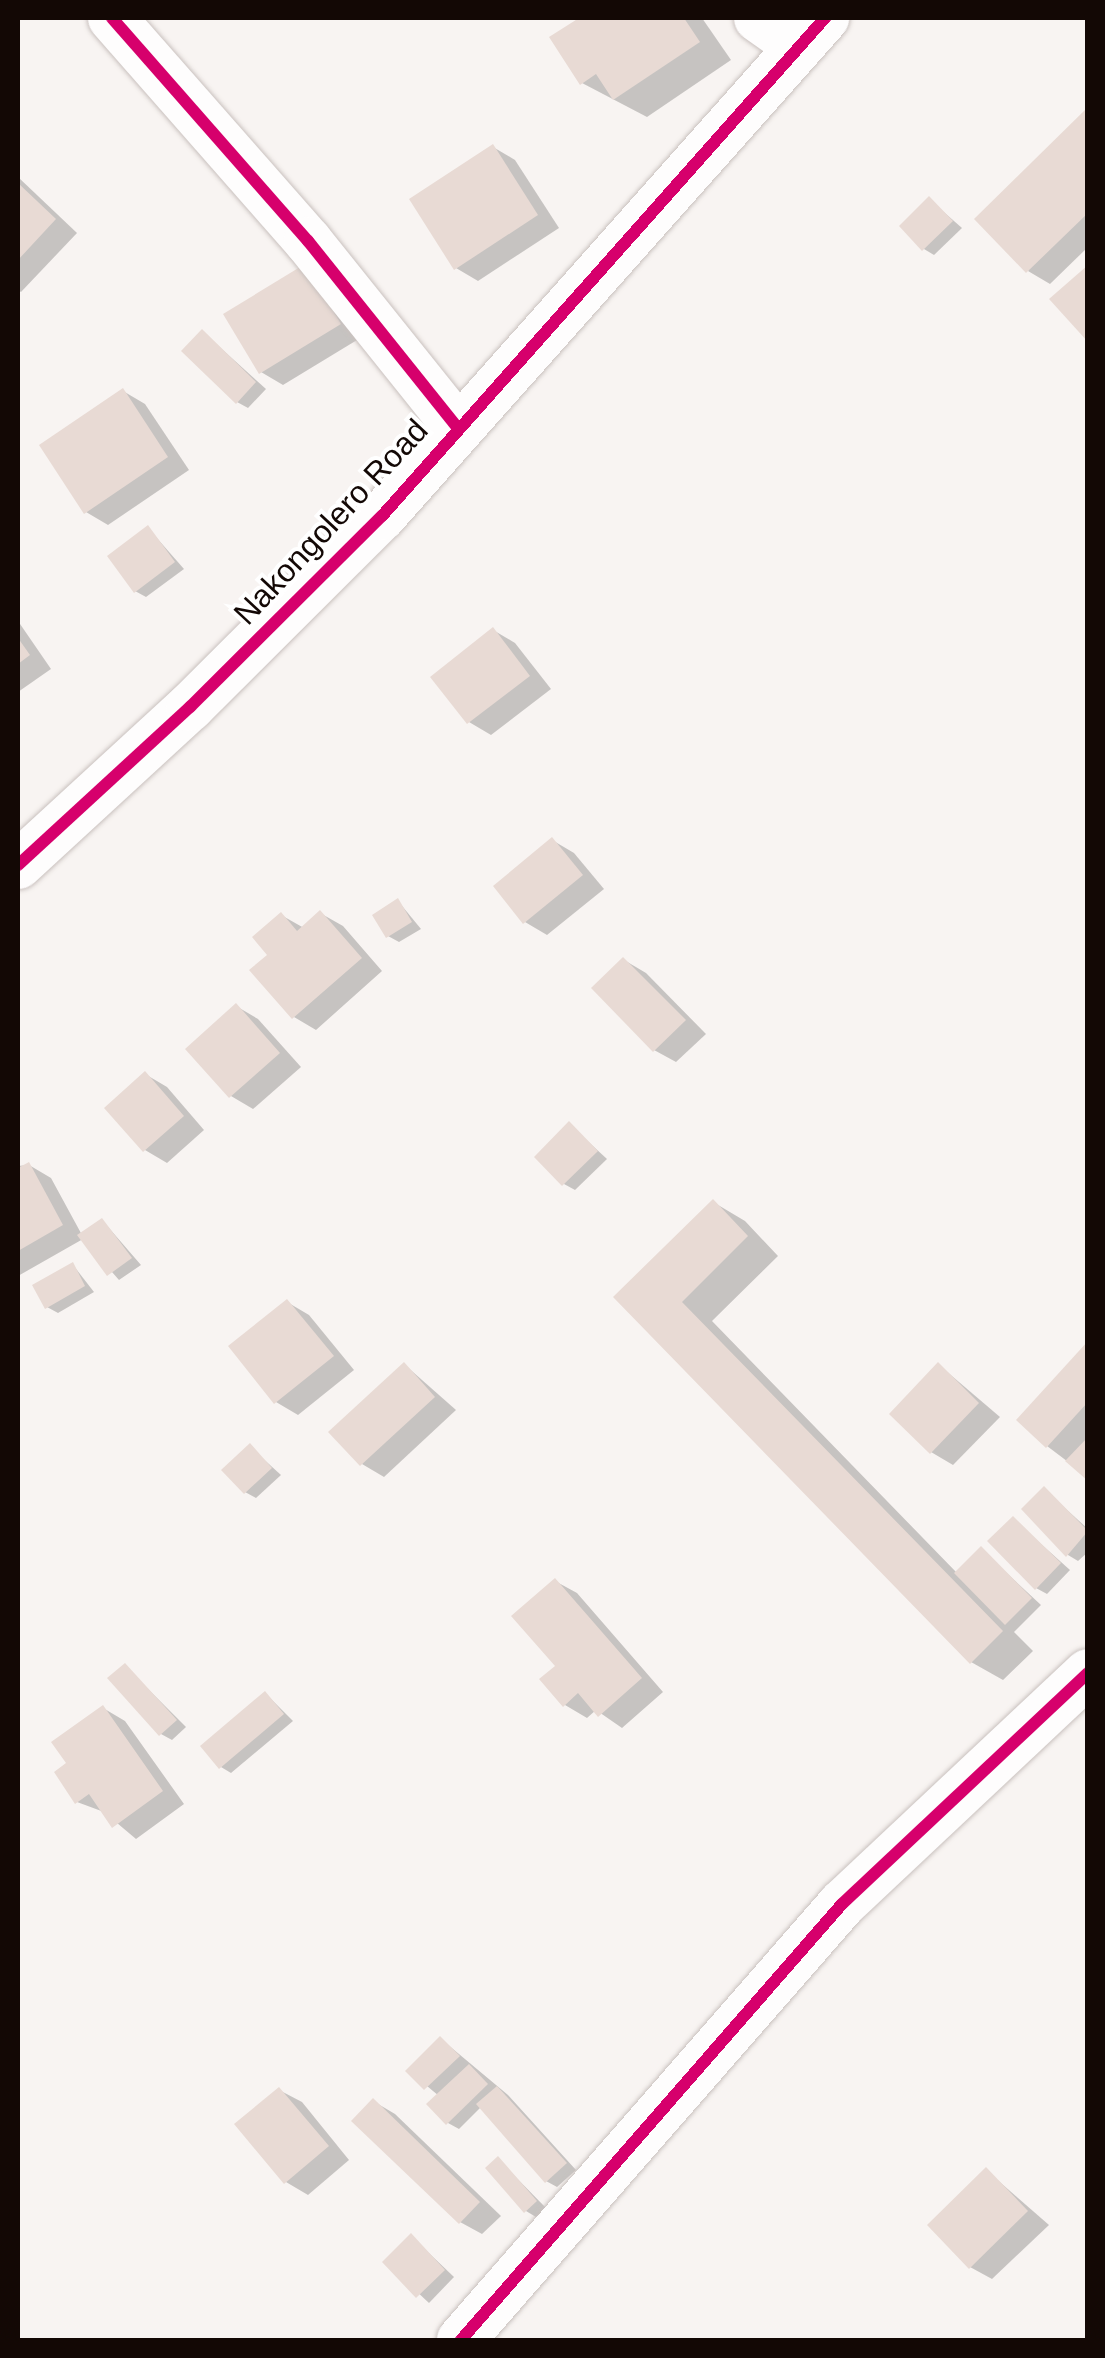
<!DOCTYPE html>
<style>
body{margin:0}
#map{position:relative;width:1105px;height:2358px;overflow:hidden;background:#f8f4f2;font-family:Arial,sans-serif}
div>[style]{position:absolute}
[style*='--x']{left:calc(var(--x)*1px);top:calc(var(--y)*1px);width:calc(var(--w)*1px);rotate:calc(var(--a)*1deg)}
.shadow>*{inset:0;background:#0003}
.building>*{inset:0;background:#e8dad4}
.roads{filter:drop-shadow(0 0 2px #c9c1be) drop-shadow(0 0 2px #c9c1be)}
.minor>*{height:48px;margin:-24px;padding:0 24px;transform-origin:24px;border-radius:24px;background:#fefdfd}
.cycleway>*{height:12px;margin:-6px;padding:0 6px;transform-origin:6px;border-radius:6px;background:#d6006c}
span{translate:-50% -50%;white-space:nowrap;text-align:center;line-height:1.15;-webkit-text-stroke:8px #fff;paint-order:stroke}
.street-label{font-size:32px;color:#130805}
.frame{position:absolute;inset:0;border:20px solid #130805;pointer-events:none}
</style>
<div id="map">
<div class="shadow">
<i style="clip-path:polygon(583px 18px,702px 18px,731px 60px,647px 117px,582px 83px,553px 38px)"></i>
<i style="clip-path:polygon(1088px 113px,1088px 247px,1050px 284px,1028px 271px)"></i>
<i style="clip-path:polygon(493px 147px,515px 160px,559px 228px,478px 281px,456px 268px)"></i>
<i style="clip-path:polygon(18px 177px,77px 233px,21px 292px,18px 290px)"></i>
<i style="clip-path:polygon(930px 200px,962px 228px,934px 255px,924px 249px)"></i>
<i style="clip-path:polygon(306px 267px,362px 337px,283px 385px,261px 372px)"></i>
<i style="clip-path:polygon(203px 332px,266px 389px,248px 408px,237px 402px)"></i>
<i style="clip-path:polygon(123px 391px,145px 404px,189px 470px,108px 525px,86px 512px)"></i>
<i style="clip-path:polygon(148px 528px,184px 569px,146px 597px,135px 591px)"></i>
<i style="clip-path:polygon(18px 621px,51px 669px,18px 692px)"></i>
<i style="clip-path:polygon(493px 630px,515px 643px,551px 689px,491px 735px,469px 722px)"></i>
<i style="clip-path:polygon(552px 840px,574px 853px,604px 889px,547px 935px,525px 922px)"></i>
<i style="clip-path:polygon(398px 901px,421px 929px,399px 942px,388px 936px)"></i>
<i style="clip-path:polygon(320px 913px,343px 926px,382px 971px,316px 1030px,294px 1017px,271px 956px,281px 915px,304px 928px)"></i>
<i style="clip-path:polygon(624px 960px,646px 973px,706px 1034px,676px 1062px,654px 1050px)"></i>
<i style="clip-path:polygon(236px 1006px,258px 1019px,301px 1067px,253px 1109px,231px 1096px)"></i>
<i style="clip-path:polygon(145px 1074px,167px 1087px,204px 1130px,167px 1163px,145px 1150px,107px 1108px)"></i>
<i style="clip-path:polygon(569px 1124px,607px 1159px,575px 1190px,564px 1184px)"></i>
<i style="clip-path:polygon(29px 1165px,51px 1178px,82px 1235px,102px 1220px,141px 1265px,119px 1280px,83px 1239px,18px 1276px,18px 1166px)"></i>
<i style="clip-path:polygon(713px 1202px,745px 1221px,778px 1256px,712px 1321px,957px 1573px,982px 1550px,1041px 1605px,1014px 1632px,1033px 1651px,1003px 1680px,971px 1662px,617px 1297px)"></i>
<i style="clip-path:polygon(73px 1265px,94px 1292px,58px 1313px,47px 1307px)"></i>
<i style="clip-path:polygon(287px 1302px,309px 1315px,354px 1370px,298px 1415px,276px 1402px,232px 1346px)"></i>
<i style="clip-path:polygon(1088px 1345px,1088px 1477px,1047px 1446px)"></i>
<i style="clip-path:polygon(405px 1365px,456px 1410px,384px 1477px,362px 1464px)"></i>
<i style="clip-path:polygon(939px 1365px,1000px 1417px,953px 1465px,931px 1452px)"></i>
<i style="clip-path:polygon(250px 1447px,281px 1475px,256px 1498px,245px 1492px)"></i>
<i style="clip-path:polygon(1044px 1489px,1088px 1529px,1088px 1552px,1078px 1561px,1068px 1555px)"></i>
<i style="clip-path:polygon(1013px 1519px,1070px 1570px,1047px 1594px,1036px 1588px)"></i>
<i style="clip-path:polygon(555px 1581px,577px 1593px,663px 1692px,622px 1728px,596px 1710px,587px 1718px,565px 1705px)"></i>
<i style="clip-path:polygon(125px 1666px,186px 1727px,172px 1740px,161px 1734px)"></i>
<i style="clip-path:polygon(266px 1694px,293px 1721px,231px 1773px,221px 1767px)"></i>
<i style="clip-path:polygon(103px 1708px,125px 1721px,184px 1804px,136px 1839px,104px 1812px,77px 1802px,69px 1763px)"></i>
<i style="clip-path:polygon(441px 2039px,508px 2095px,576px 2170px,557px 2187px,546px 2181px,481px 2107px,459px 2129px,448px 2123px,439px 2096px,409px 2071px)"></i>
<i style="clip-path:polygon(279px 2090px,302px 2102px,349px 2160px,308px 2195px,286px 2182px)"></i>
<i style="clip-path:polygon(373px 2101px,395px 2114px,501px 2216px,482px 2234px,460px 2222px)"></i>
<i style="clip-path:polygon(498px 2159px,546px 2208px,536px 2217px,526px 2211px)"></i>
<i style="clip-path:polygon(986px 2170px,1049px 2225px,992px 2279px,970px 2267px)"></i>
<i style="clip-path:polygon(411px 2236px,454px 2277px,429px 2303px,385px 2262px)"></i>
</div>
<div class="building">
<i style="clip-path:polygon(579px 18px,684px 18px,700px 42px,613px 100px,596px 74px,580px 85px,549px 37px)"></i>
<i style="clip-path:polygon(1088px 107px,1088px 213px,1026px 273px,974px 219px)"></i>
<i style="clip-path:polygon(493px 144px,538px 215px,454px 270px,409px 199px)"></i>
<i style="clip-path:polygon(18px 183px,56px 219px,18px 260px)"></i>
<i style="clip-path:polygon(929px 196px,953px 221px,922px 251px,899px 226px)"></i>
<i style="clip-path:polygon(305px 264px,341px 324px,259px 374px,223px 314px)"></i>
<i style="clip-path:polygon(1088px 265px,1088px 342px,1049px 299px)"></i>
<i style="clip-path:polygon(202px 329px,256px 382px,236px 404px,181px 351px)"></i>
<i style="clip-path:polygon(123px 388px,168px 457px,84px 514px,39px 445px)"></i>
<i style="clip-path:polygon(148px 525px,175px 562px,134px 593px,107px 556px)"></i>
<i style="clip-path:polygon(493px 627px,530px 676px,467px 724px,430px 677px)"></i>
<i style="clip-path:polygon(18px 638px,30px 655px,18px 664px)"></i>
<i style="clip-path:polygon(552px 837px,583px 875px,523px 924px,493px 886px)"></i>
<i style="clip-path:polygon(398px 898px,412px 922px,386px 938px,372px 915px)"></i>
<i style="clip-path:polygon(320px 910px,362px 958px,292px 1019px,249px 970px,267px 955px,252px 937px,281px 912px,297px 931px)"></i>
<i style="clip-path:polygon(623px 957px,686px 1020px,653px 1052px,591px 988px)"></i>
<i style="clip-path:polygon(236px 1003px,280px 1053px,229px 1098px,185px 1049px)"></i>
<i style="clip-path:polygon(145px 1071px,184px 1116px,143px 1152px,104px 1108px)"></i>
<i style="clip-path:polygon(569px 1121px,598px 1151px,562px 1186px,534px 1157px)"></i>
<i style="clip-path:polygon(29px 1162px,63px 1225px,18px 1251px,18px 1168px)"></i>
<i style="clip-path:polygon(713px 1199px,748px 1236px,682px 1302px,1003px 1631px,970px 1664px,613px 1297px)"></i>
<i style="clip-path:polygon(102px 1218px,132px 1258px,107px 1276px,77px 1235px)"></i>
<i style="clip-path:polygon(73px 1262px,85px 1286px,45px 1309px,32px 1285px)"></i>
<i style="clip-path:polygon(287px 1299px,334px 1356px,274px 1404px,228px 1346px)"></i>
<i style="clip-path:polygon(1088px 1341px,1088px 1402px,1046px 1448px,1016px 1420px)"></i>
<i style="clip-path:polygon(404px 1362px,435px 1397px,360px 1466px,328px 1432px)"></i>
<i style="clip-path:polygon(938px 1362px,979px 1403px,930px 1454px,889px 1414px)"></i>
<i style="clip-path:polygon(1088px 1437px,1088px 1481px,1065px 1461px)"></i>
<i style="clip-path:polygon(250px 1443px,272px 1468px,244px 1494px,221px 1470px)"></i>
<i style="clip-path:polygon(1044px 1486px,1088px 1531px,1066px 1557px,1021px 1509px)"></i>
<i style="clip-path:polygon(1013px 1516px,1061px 1563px,1035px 1590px,987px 1541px)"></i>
<i style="clip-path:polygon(981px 1546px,1032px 1598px,1005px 1625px,954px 1573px)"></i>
<i style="clip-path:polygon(555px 1578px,642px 1678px,598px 1717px,578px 1693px,563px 1707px,539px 1679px,555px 1666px,511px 1616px)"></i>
<i style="clip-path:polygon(125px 1663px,177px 1720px,159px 1736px,107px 1678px)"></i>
<i style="clip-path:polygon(265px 1691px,284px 1714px,219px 1769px,200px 1746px)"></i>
<i style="clip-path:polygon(103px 1705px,163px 1791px,112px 1828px,89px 1794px,75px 1804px,54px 1772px,66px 1763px,51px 1742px)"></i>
<i style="clip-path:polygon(440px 2036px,460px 2056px,424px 2090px,405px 2071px)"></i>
<i style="clip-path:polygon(469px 2064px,488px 2084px,446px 2125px,426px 2104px)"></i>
<i style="clip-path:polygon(497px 2086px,567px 2163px,545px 2183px,476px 2104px)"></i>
<i style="clip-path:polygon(279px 2087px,329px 2146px,284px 2184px,234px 2124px)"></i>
<i style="clip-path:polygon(373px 2098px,480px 2202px,459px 2224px,351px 2121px)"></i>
<i style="clip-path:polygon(498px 2156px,537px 2201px,524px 2213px,485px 2168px)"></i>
<i style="clip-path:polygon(986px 2167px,1028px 2211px,969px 2269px,927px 2225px)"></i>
<i style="clip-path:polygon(411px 2233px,445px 2270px,416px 2298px,382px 2262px)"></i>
</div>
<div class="roads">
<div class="minor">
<i style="--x:112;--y:18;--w:297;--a:48.7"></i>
<i style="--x:308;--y:241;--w:238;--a:51.3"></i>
<i style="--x:758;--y:18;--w:50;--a:35.3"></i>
<i style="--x:18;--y:865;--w:234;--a:-42.6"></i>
<i style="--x:190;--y:707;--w:271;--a:-44.9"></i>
<i style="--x:382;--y:516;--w:667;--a:-48.35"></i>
<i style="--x:461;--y:2340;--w:579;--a:-48.85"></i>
<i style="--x:842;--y:1904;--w:337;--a:-43.2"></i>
</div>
</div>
<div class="cycleway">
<i style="--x:112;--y:18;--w:297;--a:48.7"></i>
<i style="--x:308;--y:241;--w:238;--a:51.3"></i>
<i style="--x:18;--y:865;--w:234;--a:-42.6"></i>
<i style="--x:190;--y:707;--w:271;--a:-44.9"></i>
<i style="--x:382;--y:516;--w:667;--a:-48.35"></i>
<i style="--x:461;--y:2340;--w:579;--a:-48.85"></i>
<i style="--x:842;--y:1904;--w:337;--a:-43.2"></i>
</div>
<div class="street-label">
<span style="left:331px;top:522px;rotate:-47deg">Nakongolero Road</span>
</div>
<div class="frame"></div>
</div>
